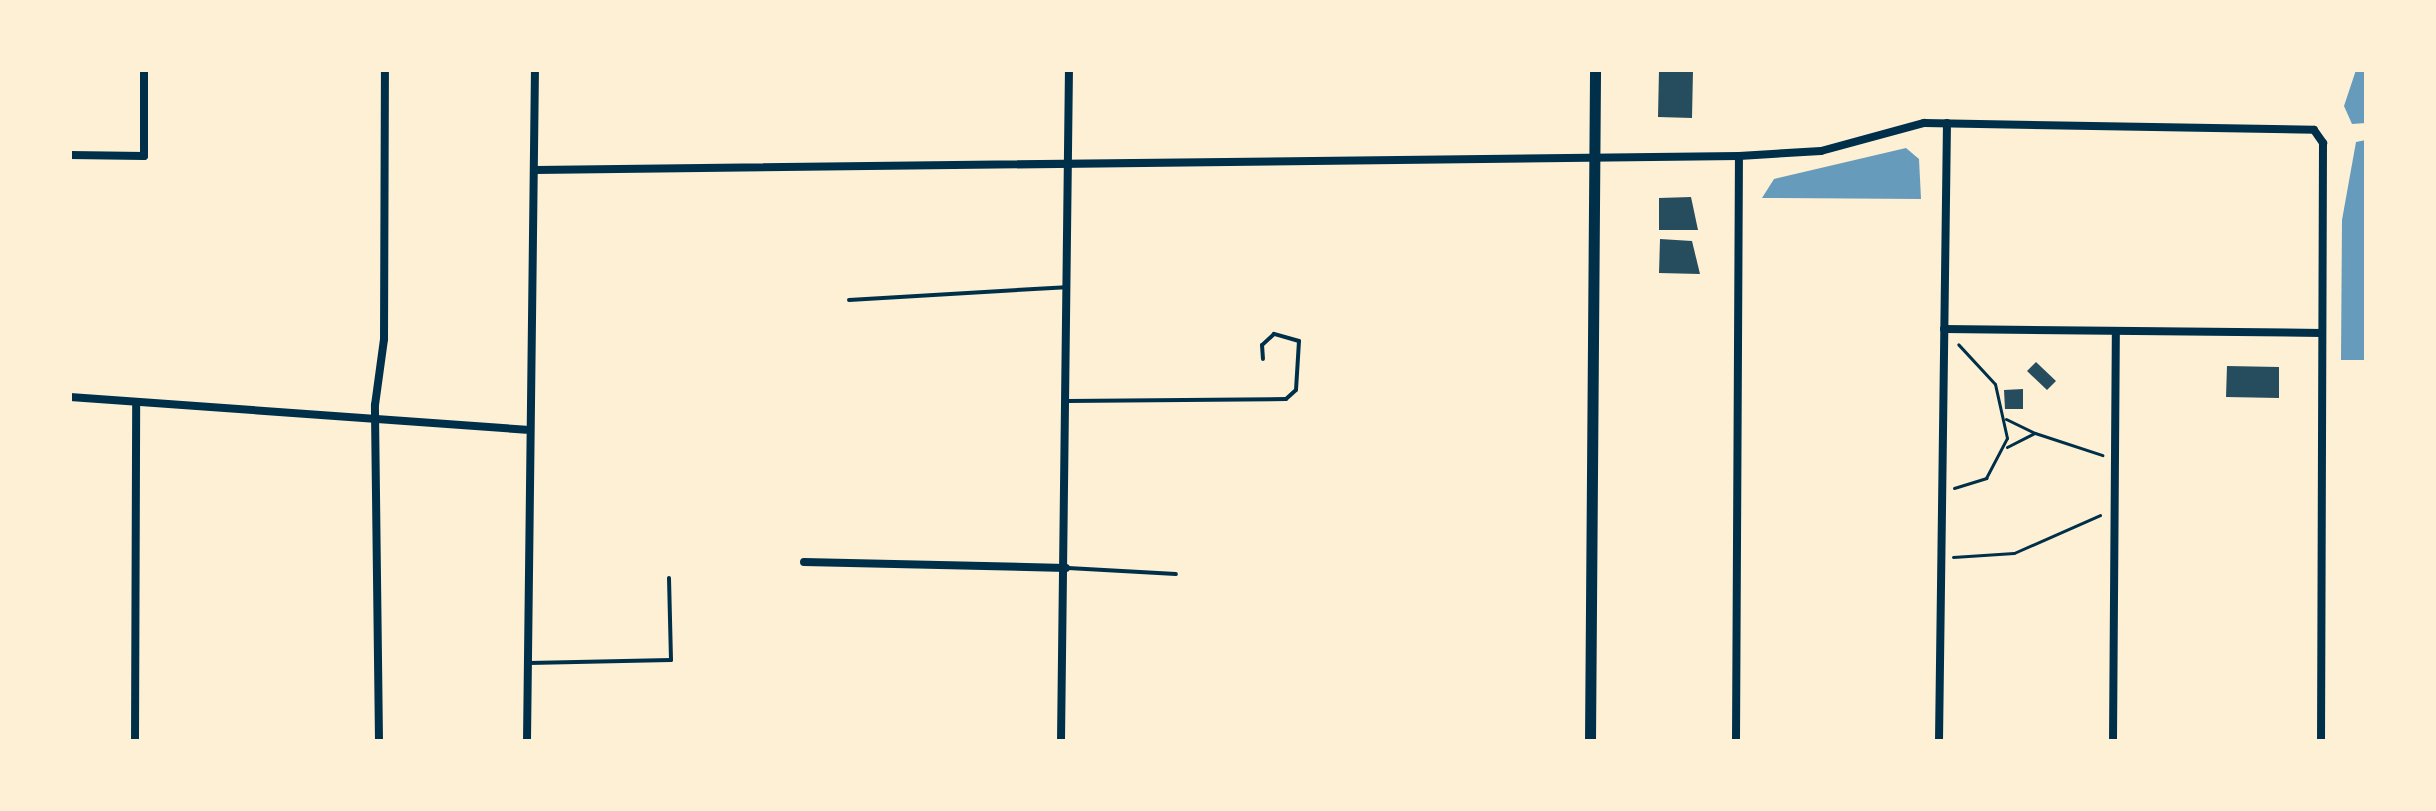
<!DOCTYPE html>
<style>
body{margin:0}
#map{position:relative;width:2436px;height:811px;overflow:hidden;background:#fdf0d5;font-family:Overpass,sans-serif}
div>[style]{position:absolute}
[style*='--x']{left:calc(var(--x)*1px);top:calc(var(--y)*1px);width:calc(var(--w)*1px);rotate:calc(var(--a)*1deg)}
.water>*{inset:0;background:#669bbc}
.building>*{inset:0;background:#264d5e}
.path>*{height:3px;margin:-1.5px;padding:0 1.5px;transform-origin:1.5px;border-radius:1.5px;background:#003049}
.service>*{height:4px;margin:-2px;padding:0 2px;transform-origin:2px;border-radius:2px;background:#003049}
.minor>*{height:8px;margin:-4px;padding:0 4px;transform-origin:4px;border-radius:4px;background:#003049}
.tertiary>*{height:11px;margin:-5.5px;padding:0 5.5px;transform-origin:5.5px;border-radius:5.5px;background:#003049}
span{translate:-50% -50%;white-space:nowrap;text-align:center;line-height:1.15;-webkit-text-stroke:6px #fdf0d5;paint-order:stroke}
.frame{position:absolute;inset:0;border:72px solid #fdf0d5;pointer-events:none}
</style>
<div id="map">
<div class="water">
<i style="clip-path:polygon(2356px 70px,2366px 70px,2366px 123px,2352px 124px,2344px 106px)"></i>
<i style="clip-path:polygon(2366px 140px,2366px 360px,2341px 360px,2342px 220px,2356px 142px)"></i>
<i style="clip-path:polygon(1906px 148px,1919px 159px,1921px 199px,1762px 198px,1774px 179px)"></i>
</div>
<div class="building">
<i style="clip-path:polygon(1659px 70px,1693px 70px,1692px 118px,1658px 117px)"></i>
<i style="clip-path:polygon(1691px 197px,1698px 230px,1659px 230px,1659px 198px)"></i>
<i style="clip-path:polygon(1660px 239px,1692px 241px,1700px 274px,1659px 273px)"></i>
<i style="clip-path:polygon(2036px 362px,2056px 381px,2047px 390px,2027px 371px)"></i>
<i style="clip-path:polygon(2227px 366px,2279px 367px,2279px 398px,2226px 397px)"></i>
<i style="clip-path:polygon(2023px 389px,2023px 409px,2005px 409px,2004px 390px)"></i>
</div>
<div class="path">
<i style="--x:2006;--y:419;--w:32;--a:26"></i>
<i style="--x:2007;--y:447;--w:31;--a:-27"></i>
<i style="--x:2035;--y:433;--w:71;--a:18.2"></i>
<i style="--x:1954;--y:488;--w:34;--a:-17"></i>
<i style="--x:1986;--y:478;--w:45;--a:-62.3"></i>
<i style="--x:2007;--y:438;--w:55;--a:-102.5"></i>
<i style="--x:1995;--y:384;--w:54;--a:-132.8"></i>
<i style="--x:1953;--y:557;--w:61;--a:-3.8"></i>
<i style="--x:2014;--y:553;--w:94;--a:-23.8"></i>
</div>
<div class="service">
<i style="--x:849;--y:300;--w:217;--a:-3.4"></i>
<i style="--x:1067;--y:401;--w:219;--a:-0.5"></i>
<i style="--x:1286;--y:399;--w:13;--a:-42"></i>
<i style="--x:1296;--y:390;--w:49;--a:-86.5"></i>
<i style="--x:1299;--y:341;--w:26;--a:-164"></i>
<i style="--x:1274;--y:334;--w:16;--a:137"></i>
<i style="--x:1262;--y:345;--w:14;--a:86"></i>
<i style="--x:1068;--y:568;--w:108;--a:3.2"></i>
<i style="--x:529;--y:663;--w:142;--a:-1.2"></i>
<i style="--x:671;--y:660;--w:82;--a:-91.4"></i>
</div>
<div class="minor">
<i style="--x:70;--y:155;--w:74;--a:0.8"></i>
<i style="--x:144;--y:156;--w:86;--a:-90"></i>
<i style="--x:535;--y:170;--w:1204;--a:-0.67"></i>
<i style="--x:1739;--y:156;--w:82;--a:-3.5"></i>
<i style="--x:1821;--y:151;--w:107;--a:-15.2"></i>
<i style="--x:1924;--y:123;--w:390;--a:1"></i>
<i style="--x:2314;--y:130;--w:16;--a:55"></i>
<i style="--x:2323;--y:143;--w:598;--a:90.19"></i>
<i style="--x:1944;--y:329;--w:378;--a:0.6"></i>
<i style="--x:70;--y:397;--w:457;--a:4.1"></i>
<i style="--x:804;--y:562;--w:262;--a:1.3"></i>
<i style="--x:135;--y:741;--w:339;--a:-89.8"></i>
<i style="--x:379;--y:741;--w:336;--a:-90.7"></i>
<i style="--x:375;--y:405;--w:67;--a:-82.2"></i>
<i style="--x:384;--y:339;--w:269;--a:-89.8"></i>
<i style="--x:527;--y:741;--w:671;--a:-89.32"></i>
<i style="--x:1061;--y:741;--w:671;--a:-89.32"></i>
<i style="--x:1736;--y:741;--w:585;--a:-89.71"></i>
<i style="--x:1939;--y:741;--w:618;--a:-89.26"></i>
<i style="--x:2113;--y:741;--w:410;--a:-89.6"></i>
</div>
<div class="tertiary">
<i style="--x:1590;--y:741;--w:671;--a:-89.57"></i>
</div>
<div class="frame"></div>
</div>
